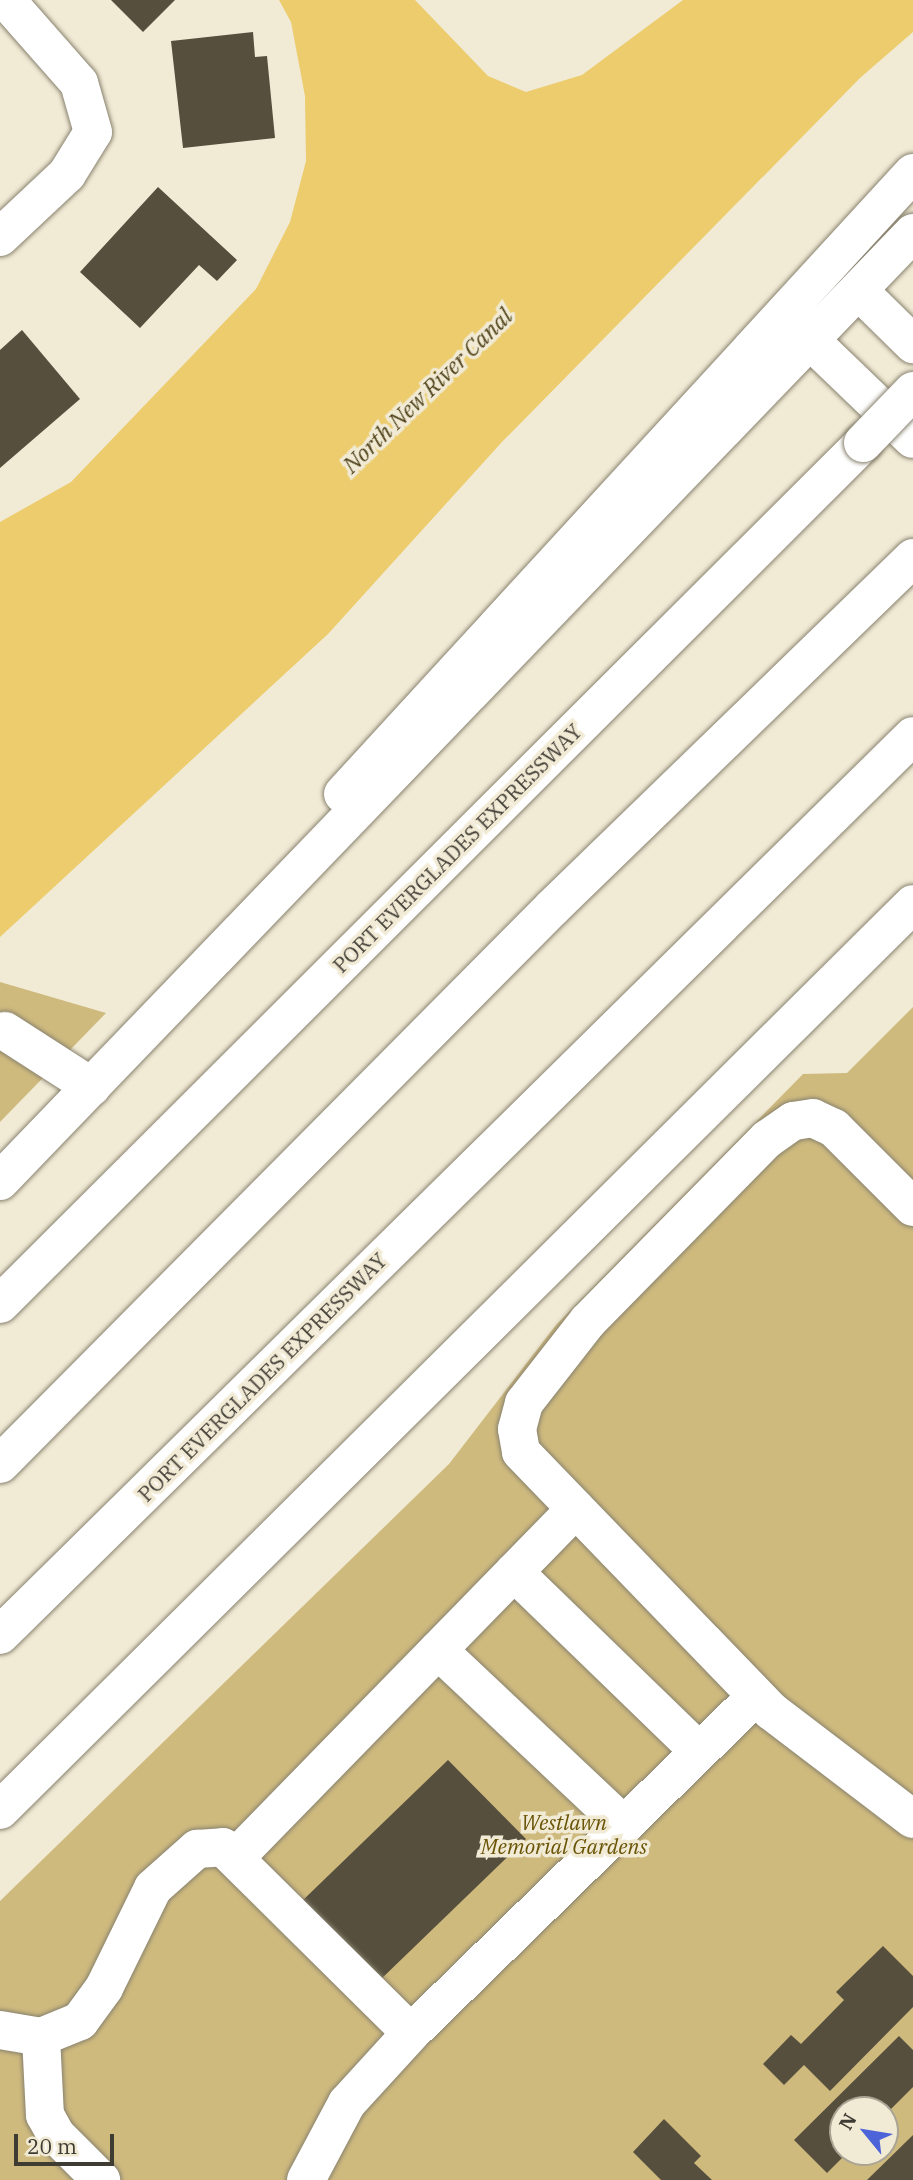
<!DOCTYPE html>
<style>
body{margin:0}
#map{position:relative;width:913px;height:2180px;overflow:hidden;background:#f1ead5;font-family:"IBM Plex Serif",serif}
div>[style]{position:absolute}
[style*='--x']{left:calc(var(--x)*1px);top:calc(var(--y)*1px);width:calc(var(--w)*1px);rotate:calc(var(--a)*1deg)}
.green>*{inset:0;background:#cfba7e}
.water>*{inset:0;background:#eccc6c}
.building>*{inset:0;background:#564f3e}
.roads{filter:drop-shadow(0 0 2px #88826f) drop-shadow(0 0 2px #88826f)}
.minor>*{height:38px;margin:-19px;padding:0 19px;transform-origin:19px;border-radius:19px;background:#fff}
.major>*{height:38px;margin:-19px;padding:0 19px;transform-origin:19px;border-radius:19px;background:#fff}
.highway>*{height:38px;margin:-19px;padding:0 19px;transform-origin:19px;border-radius:19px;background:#fff}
.bridges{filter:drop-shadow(0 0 2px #88826f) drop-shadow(0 0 2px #88826f)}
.highway-bridge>*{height:38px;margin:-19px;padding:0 19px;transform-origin:19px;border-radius:19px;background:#fff}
span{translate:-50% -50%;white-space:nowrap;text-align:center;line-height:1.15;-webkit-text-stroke:7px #f1ead5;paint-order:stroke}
.street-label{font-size:21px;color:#3f3c34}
.park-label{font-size:21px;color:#695406;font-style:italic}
.water-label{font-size:23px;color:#51441c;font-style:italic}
.north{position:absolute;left:829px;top:2096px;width:70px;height:70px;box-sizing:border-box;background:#f1ead5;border:2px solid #aaa495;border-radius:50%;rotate:300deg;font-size:19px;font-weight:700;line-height:28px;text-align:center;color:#3f3c34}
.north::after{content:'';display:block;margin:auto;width:24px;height:32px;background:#4d64d9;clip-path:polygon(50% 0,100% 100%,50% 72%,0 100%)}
.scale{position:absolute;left:14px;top:2134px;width:100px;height:32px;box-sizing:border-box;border:4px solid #3f3c34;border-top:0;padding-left:9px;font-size:21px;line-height:24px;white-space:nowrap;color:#3f3c34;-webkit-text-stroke:5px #f1ead5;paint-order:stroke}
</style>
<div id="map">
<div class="green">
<i style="clip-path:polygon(0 982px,106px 1013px,0 1122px)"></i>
<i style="clip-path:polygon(evenodd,913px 1007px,913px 2180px,0 2180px,0 1901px,449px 1464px,556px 1325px,803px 1074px,847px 1073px,913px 1007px,843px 2110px,885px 2110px,885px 2152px,843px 2152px,843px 2110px)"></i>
</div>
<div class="water">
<i style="clip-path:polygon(279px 0,415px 0,488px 76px,526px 92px,582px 75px,683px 0,913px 0,913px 32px,860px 78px,501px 443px,328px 634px,0 937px,0 522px,71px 482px,256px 289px,290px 222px,306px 161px,305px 96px,291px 22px)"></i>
</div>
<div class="building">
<i style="clip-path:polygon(111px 0,175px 0,143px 32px)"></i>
<i style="clip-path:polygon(253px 32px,255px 57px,267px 56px,275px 138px,183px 148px,171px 41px)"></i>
<i style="clip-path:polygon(158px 187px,237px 260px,217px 281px,199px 265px,140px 328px,80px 272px)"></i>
<i style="clip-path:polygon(22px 330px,80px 399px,0 468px,0 350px)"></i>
<i style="clip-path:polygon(448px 1760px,526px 1839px,378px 1982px,301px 1902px)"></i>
<i style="clip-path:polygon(883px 1946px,913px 1976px,913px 2007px,830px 2091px,804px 2065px,784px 2085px,763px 2064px,791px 2035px,801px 2044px,844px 2000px,836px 1992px)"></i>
<i style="clip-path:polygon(899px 2036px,913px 2050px,913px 2087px,885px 2115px,885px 2110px,843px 2110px,843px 2152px,848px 2152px,827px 2173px,794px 2140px)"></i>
<i style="clip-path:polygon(664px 2119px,701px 2156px,694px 2163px,712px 2180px,661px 2180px,633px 2152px)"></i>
<i style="clip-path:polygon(913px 2135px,913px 2180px,867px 2180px)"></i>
</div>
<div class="roads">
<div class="minor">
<i style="--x:0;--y:237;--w:92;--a:-43.2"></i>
<i style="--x:67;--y:174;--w:49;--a:-58.2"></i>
<i style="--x:93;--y:132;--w:51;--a:-105.9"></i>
<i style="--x:79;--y:83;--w:111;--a:-131.3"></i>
<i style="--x:5;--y:1031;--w:103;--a:32.8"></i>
<i style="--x:913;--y:1207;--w:112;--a:-135"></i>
<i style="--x:834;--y:1128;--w:23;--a:-155"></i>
<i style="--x:813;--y:1118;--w:20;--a:171"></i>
<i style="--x:793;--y:1121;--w:32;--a:145"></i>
<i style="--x:767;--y:1139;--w:255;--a:134.5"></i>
<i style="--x:588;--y:1321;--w:104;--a:128"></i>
<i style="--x:524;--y:1403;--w:27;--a:105"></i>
<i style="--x:517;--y:1429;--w:23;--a:80"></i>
<i style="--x:521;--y:1452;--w:360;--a:46"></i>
<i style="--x:771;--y:1711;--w:178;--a:37.3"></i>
<i style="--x:514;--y:1572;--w:257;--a:44.1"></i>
<i style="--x:438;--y:1650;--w:255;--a:43.3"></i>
<i style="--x:235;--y:1858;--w:488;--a:-45.7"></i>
<i style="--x:0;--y:2030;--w:42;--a:9.7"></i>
<i style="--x:41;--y:2037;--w:42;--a:-22.3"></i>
<i style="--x:80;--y:2021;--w:41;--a:-54"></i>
<i style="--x:104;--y:1988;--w:111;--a:-63.9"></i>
<i style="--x:153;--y:1888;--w:59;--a:-41.6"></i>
<i style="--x:197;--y:1849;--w:26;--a:-4"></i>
<i style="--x:223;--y:1847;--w:264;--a:44.7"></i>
<i style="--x:411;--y:2033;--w:482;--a:-44.3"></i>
<i style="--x:41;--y:2037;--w:78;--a:87.1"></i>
<i style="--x:45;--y:2115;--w:23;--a:61"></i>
<i style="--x:56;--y:2135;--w:64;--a:45"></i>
<i style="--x:306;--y:2180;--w:87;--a:-62"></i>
<i style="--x:347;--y:2103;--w:95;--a:-47.6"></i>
</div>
<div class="major">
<i style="--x:859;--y:291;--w:76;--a:44.5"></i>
<i style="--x:811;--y:341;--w:141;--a:43.9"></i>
<i style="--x:343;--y:794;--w:843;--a:-47.45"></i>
<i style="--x:0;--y:1181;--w:1316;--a:-46.08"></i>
<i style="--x:0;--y:1810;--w:1286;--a:-44.78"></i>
</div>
<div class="highway">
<i style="--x:0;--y:1304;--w:1219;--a:-44.93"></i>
<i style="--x:0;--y:1464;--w:783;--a:-45.21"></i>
<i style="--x:552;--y:908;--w:503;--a:-44.11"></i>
<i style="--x:0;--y:1635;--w:1281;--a:-44.56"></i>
</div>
</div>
<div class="bridges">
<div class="highway-bridge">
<i style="--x:863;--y:443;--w:72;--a:-46.1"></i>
</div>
</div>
<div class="street-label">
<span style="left:457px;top:848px;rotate:-45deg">PORT EVERGLADES EXPRESSWAY</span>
<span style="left:262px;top:1377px;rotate:-45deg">PORT EVERGLADES EXPRESSWAY</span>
</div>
<div class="park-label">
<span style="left:564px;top:1834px">Westlawn<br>Memorial Gardens</span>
</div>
<div class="water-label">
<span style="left:427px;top:390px;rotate:-44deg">North New River Canal</span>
</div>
<div class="north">N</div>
<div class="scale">20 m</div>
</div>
